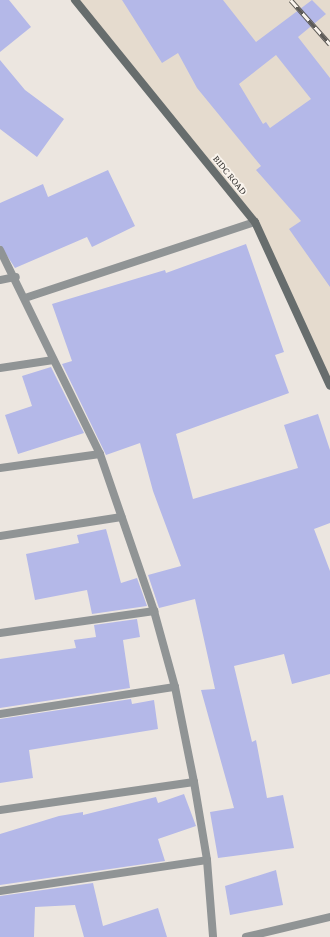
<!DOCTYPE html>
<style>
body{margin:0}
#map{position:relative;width:330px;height:937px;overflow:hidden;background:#ece6e0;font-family:"Crimson Pro",serif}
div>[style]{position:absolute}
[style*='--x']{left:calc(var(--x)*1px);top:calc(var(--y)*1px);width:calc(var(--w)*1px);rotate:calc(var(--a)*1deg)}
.built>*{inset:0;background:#e5dbce}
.building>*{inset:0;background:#b4b8e8}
.street>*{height:8px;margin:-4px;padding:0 4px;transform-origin:4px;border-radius:4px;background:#909495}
.secondary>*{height:8px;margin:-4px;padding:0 4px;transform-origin:4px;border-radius:4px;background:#676d6d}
.rail>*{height:4.5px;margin-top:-2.25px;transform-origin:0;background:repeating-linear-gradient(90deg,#faf4ed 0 9px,#5c5a56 0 18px);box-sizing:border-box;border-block:1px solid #5c5a56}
span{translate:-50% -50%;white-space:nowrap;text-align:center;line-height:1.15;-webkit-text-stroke:3.5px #faf4ed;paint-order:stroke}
.street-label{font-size:10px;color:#383633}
</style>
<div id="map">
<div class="built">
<i style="clip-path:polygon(70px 0,330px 0,330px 386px,255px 222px)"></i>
</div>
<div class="building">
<i style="clip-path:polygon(0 0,9px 0,31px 27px,0 52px)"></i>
<i style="clip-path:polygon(evenodd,122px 0,223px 0,256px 42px,312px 0,326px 14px,298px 37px,330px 78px,330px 287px,289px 229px,301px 221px,256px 170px,261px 166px,197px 88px,178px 53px,162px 63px,122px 0,276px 55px,311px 99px,270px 128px,266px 122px,263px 124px,239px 84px,276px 55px)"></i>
<i style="clip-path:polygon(0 60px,25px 90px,64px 119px,37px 157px,0 129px)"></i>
<i style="clip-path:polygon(108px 170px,135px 226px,92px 247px,87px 237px,15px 268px,0 245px,0 203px,43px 184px,48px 197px)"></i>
<i style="clip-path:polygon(246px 244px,284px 352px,275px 355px,289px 393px,176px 434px,193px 499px,298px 468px,284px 425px,318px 414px,330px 450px,330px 523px,314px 529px,330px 571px,330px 674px,292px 684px,284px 654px,234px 666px,252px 742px,256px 740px,267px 798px,283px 795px,294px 848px,218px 858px,210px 812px,234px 808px,201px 690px,215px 689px,195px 599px,159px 608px,148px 575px,181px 566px,153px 491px,140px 443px,106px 455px,62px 364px,72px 361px,52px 304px,165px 270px,166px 273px)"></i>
<i style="clip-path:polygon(51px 367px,84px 433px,18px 454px,5px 415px,32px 406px,22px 376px)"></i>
<i style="clip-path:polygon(106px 529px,121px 583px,137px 578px,147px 606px,92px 614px,87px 590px,35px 600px,26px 554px,79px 543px,77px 535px)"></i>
<i style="clip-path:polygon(137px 619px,140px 637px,123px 640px,130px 688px,0 708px,0 659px,76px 648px,74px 640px,96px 637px,94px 625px)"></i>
<i style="clip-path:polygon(131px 699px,132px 704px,154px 700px,158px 729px,29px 750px,33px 778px,0 783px,0 719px)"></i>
<i style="clip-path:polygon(184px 794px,196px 826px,158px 839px,165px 861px,0 885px,0 834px,59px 816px,83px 812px,83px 815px,156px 797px,158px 803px)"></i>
<i style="clip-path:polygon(276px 870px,283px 905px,230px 915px,225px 886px)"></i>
<i style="clip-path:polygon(93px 883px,103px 926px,158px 908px,167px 937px,84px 937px,75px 905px,35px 907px,34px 937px,0 937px,0 896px)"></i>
</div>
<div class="street">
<i style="--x:0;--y:250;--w:227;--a:63.9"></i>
<i style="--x:100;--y:454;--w:166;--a:71"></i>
<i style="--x:154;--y:611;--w:79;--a:74.6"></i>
<i style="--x:175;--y:687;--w:97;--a:78.7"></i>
<i style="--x:194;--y:782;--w:79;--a:80.5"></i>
<i style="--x:207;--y:860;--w:77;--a:85.5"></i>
<i style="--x:0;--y:280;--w:16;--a:-11"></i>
<i style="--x:25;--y:298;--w:242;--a:-18.3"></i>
<i style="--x:0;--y:368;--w:54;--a:-8.6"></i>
<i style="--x:0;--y:468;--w:101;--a:-8"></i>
<i style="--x:0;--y:536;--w:123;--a:-8.9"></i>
<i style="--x:0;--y:633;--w:156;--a:-8.1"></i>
<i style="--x:0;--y:714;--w:177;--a:-8.8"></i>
<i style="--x:0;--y:810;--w:196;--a:-8.2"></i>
<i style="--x:0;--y:891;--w:209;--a:-8.5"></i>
<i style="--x:246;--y:937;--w:86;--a:-13.4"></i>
</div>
<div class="secondary">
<i style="--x:75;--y:0;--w:286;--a:51"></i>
<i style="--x:255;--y:222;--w:180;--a:65.4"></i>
</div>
<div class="rail">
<i style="--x:291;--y:0;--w:59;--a:48.4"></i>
</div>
<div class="street-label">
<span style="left:230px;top:175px;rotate:51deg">BIDC ROAD</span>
</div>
</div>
